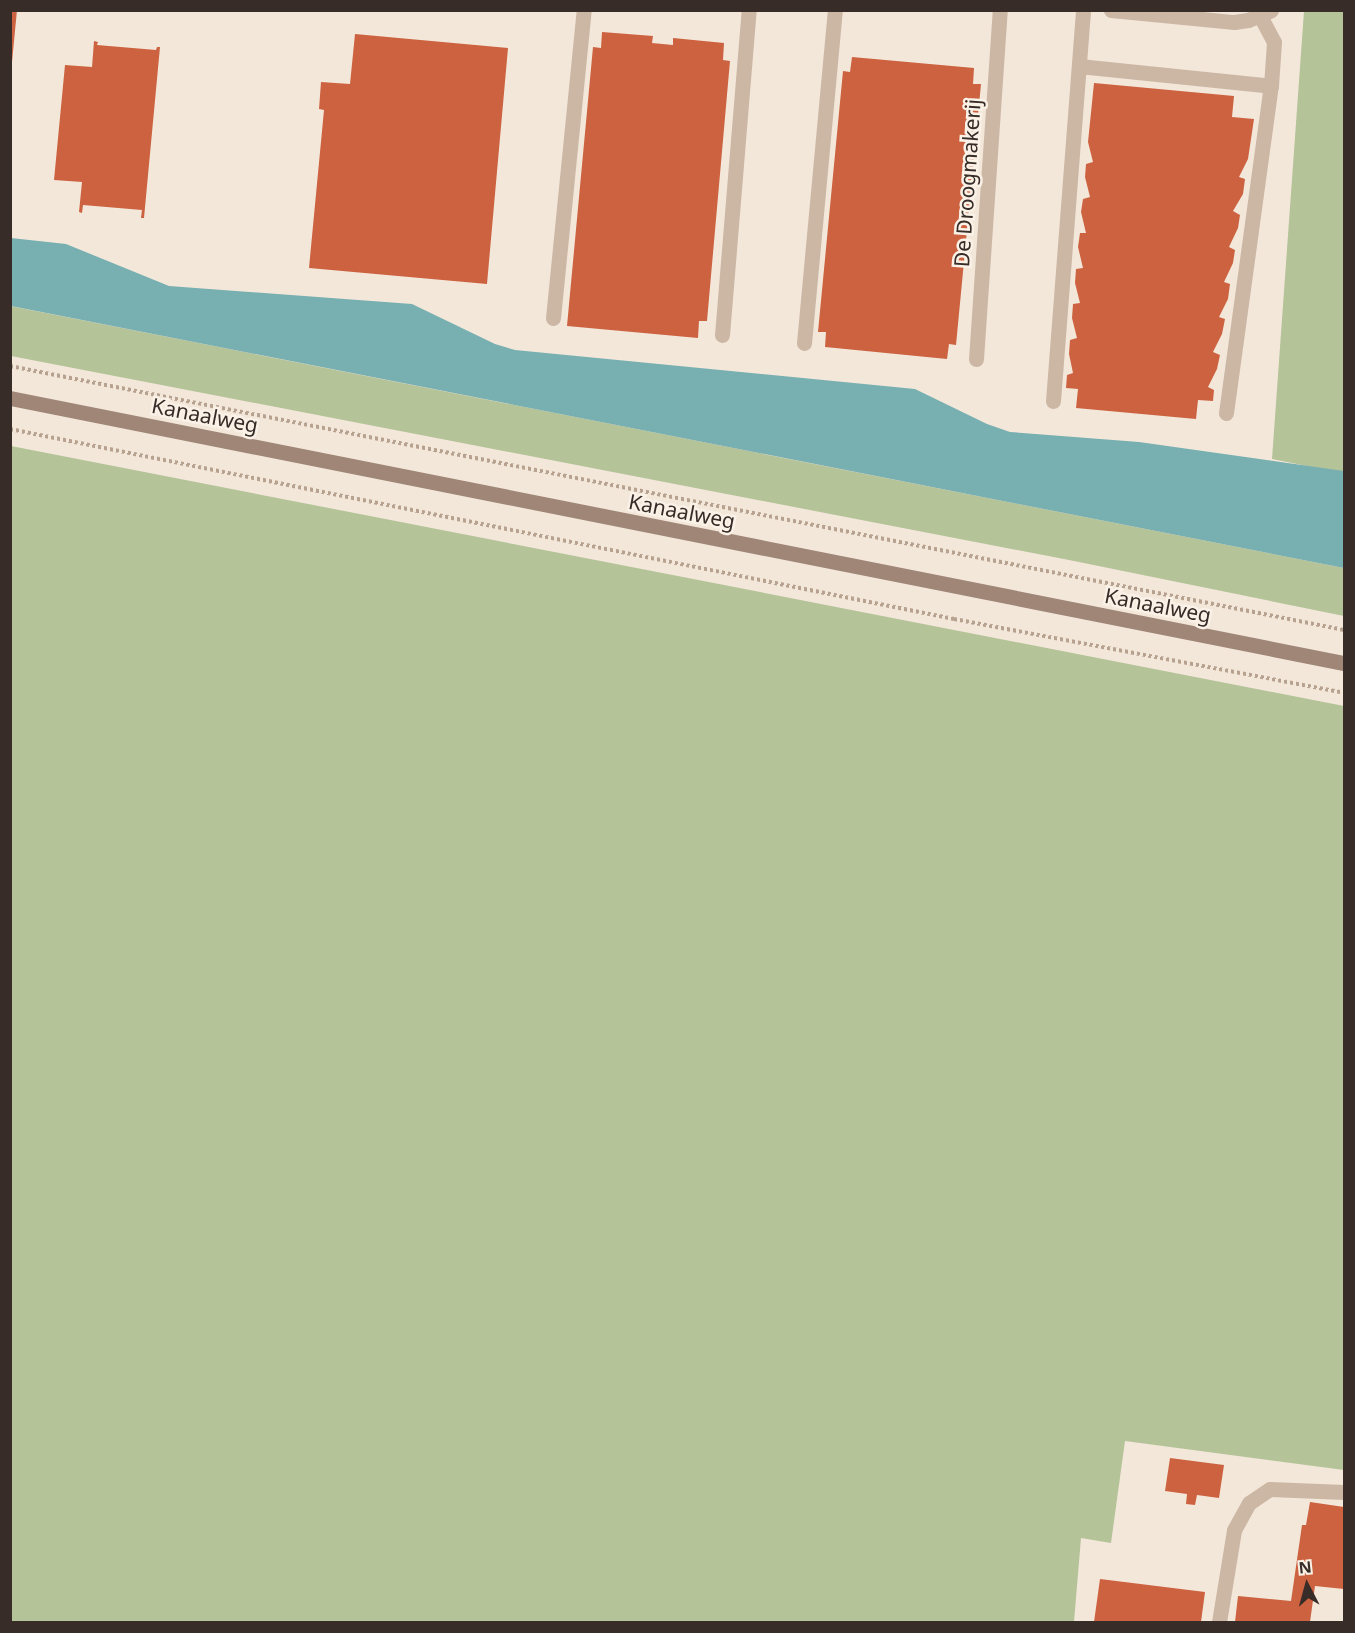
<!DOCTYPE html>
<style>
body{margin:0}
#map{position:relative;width:1355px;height:1633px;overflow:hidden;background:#f3e7da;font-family:"Noto Sans",sans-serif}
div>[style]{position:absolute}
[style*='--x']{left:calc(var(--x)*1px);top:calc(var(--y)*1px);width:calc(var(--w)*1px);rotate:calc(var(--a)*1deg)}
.green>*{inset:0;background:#b5c399}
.water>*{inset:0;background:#78afb1}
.building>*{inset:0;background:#cc623f}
.path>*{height:4px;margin-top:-2px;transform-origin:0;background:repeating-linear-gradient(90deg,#b7a18f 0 3px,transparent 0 6px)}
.lane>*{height:15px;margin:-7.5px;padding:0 7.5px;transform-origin:7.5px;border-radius:7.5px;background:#ccb7a5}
.street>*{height:15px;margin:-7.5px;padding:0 7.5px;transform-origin:7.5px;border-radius:7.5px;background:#ccb7a5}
.secondary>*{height:15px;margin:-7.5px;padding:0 7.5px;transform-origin:7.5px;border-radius:7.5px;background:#9f8677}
span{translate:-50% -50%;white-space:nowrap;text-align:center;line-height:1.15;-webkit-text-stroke:5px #faf1e7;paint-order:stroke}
.street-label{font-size:21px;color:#372c27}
.frame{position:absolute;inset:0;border:12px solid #372c27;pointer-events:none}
.north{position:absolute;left:1277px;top:1555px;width:60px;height:60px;-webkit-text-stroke:4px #faf1e7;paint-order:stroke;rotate:354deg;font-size:16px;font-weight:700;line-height:24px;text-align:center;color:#372c27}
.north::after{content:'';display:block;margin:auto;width:21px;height:27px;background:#372c27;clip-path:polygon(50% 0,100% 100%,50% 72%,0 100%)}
</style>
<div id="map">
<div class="green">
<i style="clip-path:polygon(1304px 11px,1344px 11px,1344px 471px,1332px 471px,1272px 459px)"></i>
<i style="clip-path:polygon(10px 306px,1344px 568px,1344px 616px,1069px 560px,11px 356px)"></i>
<i style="clip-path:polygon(11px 446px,1344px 706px,1344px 1470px,1125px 1441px,1111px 1543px,1081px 1538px,1074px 1622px,11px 1622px)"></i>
</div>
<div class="water">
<i style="clip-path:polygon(11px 238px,66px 244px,169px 286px,412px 304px,495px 344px,515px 350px,915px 389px,987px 424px,1010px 432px,1139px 442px,1344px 471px,1344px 568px,11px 306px)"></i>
</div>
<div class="building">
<i style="clip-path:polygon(10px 10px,17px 10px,12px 62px,10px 62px)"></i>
<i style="clip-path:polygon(602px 32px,653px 36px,652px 43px,673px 45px,673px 38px,724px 43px,723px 60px,730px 61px,707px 321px,699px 321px,698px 338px,567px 326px,593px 47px,601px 48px)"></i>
<i style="clip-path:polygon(355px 34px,508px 48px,487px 284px,309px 268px,324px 110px,319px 109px,321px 82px,350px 84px)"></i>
<i style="clip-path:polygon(94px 41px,98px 42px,97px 45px,156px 50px,157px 47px,160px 47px,144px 218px,141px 218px,142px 210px,83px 205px,82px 213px,79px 212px,82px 182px,54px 180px,65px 65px,92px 67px)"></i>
<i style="clip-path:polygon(852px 57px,974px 68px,973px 84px,981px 84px,956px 345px,949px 344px,947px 359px,825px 347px,826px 332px,818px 332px,843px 71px,850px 72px)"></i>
<i style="clip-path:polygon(1094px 83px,1234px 96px,1232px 117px,1254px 119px,1248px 159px,1239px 177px,1245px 179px,1243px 194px,1233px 211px,1240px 215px,1238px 228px,1229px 247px,1235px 250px,1233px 263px,1224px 282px,1230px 284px,1228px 299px,1219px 317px,1225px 319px,1222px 334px,1213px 352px,1220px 355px,1217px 369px,1208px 387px,1214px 390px,1213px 401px,1198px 400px,1196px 419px,1076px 408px,1078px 389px,1066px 388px,1067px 375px,1073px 373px,1069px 354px,1070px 340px,1077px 338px,1072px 318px,1073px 304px,1080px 303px,1075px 283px,1076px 269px,1083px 268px,1078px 247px,1080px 233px,1086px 233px,1081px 212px,1083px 199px,1090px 197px,1085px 177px,1086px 164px,1093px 162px,1088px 142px)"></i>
<i style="clip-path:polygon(1170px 1458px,1224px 1465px,1219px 1498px,1197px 1495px,1195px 1505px,1186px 1504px,1187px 1494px,1165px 1491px)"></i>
<i style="clip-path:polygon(1310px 1502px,1344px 1507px,1344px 1589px,1315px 1586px,1310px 1622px,1235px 1622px,1238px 1596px,1291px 1601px,1302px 1525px,1306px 1525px)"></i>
<i style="clip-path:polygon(1100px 1579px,1205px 1592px,1201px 1622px,1094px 1622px)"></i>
</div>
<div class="path">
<i style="--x:10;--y:366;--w:1360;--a:11.19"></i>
<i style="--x:10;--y:429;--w:963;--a:11.38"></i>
<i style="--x:954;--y:619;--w:397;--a:10.7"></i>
</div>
<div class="lane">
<i style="--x:1079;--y:66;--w:193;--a:5.9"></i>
<i style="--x:553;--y:318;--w:310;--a:-84.3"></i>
<i style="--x:722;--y:335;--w:326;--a:-85.3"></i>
<i style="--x:804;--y:343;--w:334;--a:-84.7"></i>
<i style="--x:976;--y:359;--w:350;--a:-86.1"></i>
<i style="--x:1053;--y:401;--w:392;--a:-85.6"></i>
<i style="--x:1226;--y:413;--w:330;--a:-82.2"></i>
<i style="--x:1271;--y:86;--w:44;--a:-86.1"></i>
<i style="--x:1274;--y:42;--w:30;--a:-118"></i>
<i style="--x:1219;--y:1622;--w:93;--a:-80.7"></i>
<i style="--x:1234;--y:1530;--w:31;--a:-61"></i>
<i style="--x:1249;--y:1503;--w:25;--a:-34"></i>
<i style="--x:1270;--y:1489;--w:74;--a:2.3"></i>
</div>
<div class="street">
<i style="--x:1111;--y:10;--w:124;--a:5.6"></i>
<i style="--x:1234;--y:22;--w:14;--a:-8"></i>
<i style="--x:1248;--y:20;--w:25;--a:-23"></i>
</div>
<div class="secondary">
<i style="--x:10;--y:398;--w:1360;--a:11.24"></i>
</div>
<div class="street-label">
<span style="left:967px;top:183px;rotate:-86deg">De Droogmakerij</span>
<span style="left:205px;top:415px;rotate:11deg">Kanaalweg</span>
<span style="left:682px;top:511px;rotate:11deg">Kanaalweg</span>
<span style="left:1158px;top:605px;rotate:11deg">Kanaalweg</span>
</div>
<div class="frame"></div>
<div class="north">N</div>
</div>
